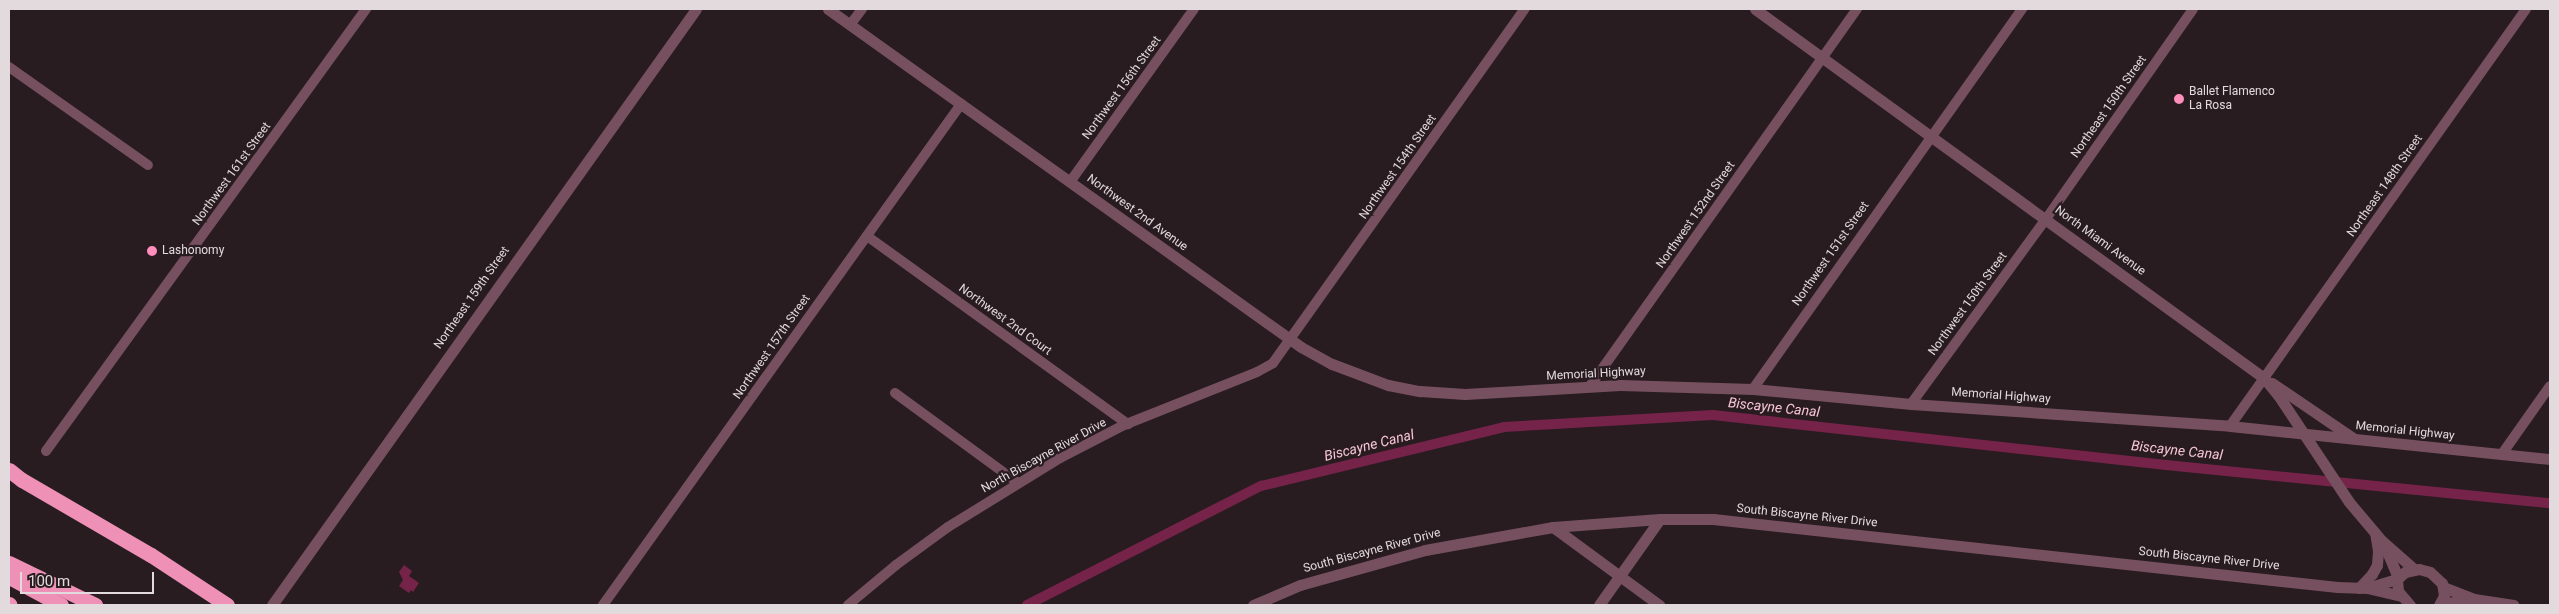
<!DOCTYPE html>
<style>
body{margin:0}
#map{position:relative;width:2559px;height:614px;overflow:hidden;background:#281c20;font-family:Roboto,sans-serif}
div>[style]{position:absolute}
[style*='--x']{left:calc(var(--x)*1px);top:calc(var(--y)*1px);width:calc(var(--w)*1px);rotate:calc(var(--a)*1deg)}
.water>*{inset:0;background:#76234a}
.canal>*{height:10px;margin:-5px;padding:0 5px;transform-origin:5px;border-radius:5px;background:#76234a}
.minor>*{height:10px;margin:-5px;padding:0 5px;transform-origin:5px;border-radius:5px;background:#76505e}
.tertiary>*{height:11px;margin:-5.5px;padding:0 5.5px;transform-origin:5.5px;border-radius:5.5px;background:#76505e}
.motorway>*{height:15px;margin:-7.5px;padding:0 7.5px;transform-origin:7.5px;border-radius:7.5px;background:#ef90b6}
.dots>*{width:14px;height:14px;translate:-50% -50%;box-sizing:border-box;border:2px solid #281c20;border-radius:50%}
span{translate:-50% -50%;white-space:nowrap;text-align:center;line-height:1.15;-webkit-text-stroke:4.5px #281c20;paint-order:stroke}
.street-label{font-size:12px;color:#e3dadd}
.poi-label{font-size:12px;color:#e3dadd}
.left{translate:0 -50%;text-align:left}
.water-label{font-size:14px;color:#f7c5d7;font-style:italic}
.frame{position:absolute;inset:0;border:10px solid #e3dadd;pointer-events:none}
.scale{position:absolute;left:20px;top:572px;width:134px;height:22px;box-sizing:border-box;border:2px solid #e3dadd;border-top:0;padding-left:6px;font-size:15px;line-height:18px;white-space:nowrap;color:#e3dadd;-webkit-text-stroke:4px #281c20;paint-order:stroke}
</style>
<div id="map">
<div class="water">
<i style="clip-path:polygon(404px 565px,412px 571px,409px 576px,419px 583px,413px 592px,411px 590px,409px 593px,399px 586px,403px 580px,399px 572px)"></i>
</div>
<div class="canal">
<i style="--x:1027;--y:605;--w:263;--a:-27"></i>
<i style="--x:1261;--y:486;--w:250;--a:-13.6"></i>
<i style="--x:1504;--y:427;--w:209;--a:-3.3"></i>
<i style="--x:1713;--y:415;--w:456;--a:6.3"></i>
<i style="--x:2166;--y:465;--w:386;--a:5.7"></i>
</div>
<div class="minor">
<i style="--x:850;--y:25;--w:20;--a:-53"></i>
<i style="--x:9;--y:67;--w:170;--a:35.2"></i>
<i style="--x:1070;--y:182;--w:213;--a:-54.4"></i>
<i style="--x:867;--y:236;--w:322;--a:35.8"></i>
<i style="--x:1590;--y:386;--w:462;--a:-54.7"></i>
<i style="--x:1753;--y:389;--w:466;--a:-54.7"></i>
<i style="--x:895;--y:393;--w:152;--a:36.2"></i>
<i style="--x:1911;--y:404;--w:229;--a:-53.9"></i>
<i style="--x:2046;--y:219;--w:256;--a:-55"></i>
<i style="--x:2230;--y:426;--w:511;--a:-54.63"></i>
<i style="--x:46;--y:451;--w:546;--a:-54.1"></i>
<i style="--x:2502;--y:454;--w:83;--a:-54.8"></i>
<i style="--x:603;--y:605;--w:616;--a:-54.45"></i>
<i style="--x:848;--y:605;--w:62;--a:-39.8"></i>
<i style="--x:896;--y:565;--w:64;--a:-36.2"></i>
<i style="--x:948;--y:527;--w:132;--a:-31.6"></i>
<i style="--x:1060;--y:458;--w:72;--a:-27.3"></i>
<i style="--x:1124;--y:425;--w:143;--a:-21.7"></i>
<i style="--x:1257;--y:372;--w:18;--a:-29"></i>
<i style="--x:1273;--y:363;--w:435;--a:-54.6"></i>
</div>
<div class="tertiary">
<i style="--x:828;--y:9;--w:581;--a:35.55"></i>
<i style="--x:1301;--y:347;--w:35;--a:29"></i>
<i style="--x:1332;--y:364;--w:60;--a:20.6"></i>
<i style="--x:1388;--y:385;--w:33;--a:11"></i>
<i style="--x:1420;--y:391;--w:45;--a:3.8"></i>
<i style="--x:1465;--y:394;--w:155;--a:-3.3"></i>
<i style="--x:1620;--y:385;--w:133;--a:1.7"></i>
<i style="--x:1753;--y:389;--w:159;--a:5.4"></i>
<i style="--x:1911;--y:404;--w:320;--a:3.9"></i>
<i style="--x:2230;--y:426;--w:322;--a:5.9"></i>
<i style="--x:1755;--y:9;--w:629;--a:35.94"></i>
<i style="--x:2264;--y:378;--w:22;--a:51"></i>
<i style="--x:2278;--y:395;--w:128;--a:56.4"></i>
<i style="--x:2349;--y:502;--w:51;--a:49.8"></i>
<i style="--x:2382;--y:541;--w:43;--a:41.2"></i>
<i style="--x:2272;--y:383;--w:98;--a:34.2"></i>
<i style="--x:1553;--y:527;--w:132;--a:36.3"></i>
<i style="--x:2383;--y:542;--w:38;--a:67"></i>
<i style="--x:2443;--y:587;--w:33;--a:21"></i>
<i style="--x:2359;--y:588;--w:19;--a:-47"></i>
<i style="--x:2372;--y:574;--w:10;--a:-61"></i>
<i style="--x:2377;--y:565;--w:14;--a:-86"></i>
<i style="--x:2378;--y:551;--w:18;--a:-99"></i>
<i style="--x:2367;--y:588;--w:31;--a:-17"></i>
<i style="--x:2440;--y:604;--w:34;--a:-8"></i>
<i style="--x:2474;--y:599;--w:40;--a:8.5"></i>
<i style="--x:272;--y:605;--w:731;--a:-54.57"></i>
<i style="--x:1253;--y:605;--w:51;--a:-23.1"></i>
<i style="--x:1300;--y:585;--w:130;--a:-15.6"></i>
<i style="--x:1425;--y:550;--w:130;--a:-10.2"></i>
<i style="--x:1553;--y:527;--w:107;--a:-4.3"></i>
<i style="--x:1660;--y:519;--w:53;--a:0"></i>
<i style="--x:1713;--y:519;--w:628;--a:6.22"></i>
<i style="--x:2337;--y:587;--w:30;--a:2"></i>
<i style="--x:2367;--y:588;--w:35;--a:13"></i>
<i style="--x:1599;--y:605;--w:105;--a:-54.7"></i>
<i style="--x:2410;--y:605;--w:18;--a:-131"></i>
<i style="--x:2398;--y:591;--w:12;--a:-95"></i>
<i style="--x:2397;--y:579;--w:11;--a:-41"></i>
<i style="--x:2405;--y:572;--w:14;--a:-12"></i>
<i style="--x:2419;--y:569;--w:11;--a:15"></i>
<i style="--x:2430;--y:572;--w:16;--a:43"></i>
<i style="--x:2442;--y:583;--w:13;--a:81"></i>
<i style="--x:2444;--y:596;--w:10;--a:119"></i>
</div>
<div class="motorway">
<i style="--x:9;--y:470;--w:16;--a:38"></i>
<i style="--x:22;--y:480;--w:149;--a:30.2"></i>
<i style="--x:151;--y:555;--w:91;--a:33.3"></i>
<i style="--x:9;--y:563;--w:96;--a:26"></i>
<i style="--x:9;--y:577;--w:59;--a:28.3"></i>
<i style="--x:9;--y:604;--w:1;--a:45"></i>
</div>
<div class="dots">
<i style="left:2179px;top:99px;background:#fe8ebc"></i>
<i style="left:152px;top:251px;background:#fe8ebc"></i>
</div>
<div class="street-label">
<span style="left:1122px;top:88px;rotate:-54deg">Northwest 156th Street</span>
<span style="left:2109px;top:107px;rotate:-55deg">Northeast 150th Street</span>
<span style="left:1398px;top:167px;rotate:-55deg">Northwest 154th Street</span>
<span style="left:232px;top:174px;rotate:-54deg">Northwest 161st Street</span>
<span style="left:2385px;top:186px;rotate:-55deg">Northeast 148th Street</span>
<span style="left:1137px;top:213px;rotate:36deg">Northwest 2nd Avenue</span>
<span style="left:1696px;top:215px;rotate:-55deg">Northwest 152nd Street</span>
<span style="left:2100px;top:241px;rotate:36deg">North Miami Avenue</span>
<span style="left:1831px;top:254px;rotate:-55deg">Northwest 151st Street</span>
<span style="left:472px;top:298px;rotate:-55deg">Northeast 159th Street</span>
<span style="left:1968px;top:304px;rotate:-54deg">Northwest 150th Street</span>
<span style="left:1005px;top:320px;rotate:36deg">Northwest 2nd Court</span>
<span style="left:772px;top:347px;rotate:-55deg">Northwest 157th Street</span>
<span style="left:1596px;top:374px;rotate:-3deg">Memorial Highway</span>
<span style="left:2001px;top:396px;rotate:4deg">Memorial Highway</span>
<span style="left:2405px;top:431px;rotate:6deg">Memorial Highway</span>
<span style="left:1044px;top:456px;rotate:-29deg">North Biscayne River Drive</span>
<span style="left:1807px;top:516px;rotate:6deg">South Biscayne River Drive</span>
<span style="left:1372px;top:551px;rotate:-15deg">South Biscayne River Drive</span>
<span style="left:2209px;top:559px;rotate:6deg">South Biscayne River Drive</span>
</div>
<div class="poi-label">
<span class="left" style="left:2189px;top:99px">Ballet Flamenco<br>La Rosa</span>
<span class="left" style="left:162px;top:251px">Lashonomy</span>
</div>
<div class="water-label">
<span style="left:1774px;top:407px;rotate:6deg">Biscayne Canal</span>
<span style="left:1369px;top:445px;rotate:-14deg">Biscayne Canal</span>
<span style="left:2177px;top:450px;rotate:6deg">Biscayne Canal</span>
</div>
<div class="frame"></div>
<div class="scale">100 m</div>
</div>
